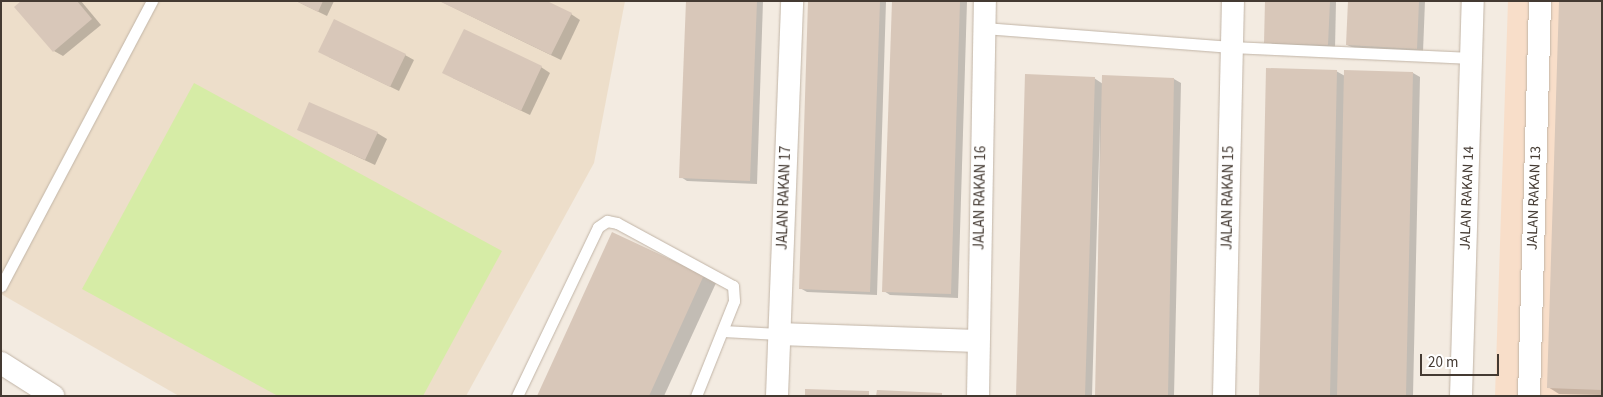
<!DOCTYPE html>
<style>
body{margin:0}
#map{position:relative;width:1603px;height:397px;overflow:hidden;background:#f3ebe1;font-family:"Source Sans 3",sans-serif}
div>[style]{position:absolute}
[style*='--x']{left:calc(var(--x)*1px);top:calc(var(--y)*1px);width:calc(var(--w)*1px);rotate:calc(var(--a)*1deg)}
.commercial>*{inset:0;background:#f8dec9}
.education>*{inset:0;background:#eddeca}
.green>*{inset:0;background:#d6eca6}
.shadow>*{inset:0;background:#0003}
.building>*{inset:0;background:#d8c7b9}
.roads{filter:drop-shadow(0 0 1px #c1b4a6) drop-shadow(0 0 1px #c1b4a6)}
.service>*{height:11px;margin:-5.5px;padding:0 5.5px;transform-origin:5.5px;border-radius:5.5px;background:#fff}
.minor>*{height:22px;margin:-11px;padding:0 11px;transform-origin:11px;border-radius:11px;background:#fff}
span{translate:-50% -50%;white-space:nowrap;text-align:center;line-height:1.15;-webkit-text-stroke:4.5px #fff;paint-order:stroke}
.street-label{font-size:15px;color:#443a32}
.frame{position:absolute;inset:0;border:2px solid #443a32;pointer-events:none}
.scale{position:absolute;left:1420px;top:354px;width:79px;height:22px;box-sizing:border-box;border:2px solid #443a32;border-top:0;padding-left:6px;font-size:15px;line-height:18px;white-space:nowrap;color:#443a32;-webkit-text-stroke:4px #fff;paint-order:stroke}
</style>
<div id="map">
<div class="commercial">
<i style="clip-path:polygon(1508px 1px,1602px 1px,1602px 396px,1495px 396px)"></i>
</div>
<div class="education">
<i style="clip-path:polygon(1px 1px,625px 1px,594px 163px,466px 396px,179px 396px,1px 294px)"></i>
</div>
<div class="green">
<i style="clip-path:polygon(194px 83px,502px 251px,423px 396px,278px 396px,82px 289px)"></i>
</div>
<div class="shadow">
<i style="clip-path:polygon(23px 1px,81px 1px,101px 25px,63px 56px,54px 51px)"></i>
<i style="clip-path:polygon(296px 1px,334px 1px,327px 16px)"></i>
<i style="clip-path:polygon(440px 1px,571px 14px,580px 20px,561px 60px)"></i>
<i style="clip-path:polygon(687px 1px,763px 1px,757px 184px,687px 181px,681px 177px)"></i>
<i style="clip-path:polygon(809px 1px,886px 1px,877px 295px,807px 292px,800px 288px)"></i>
<i style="clip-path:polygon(893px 1px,967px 1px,958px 298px,890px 295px,884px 291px)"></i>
<i style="clip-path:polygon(1267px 1px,1336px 1px,1335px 49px,1272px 47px)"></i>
<i style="clip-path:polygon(1349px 1px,1425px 1px,1423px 52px,1354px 48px,1347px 45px)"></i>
<i style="clip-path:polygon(1602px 1px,1602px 395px,1559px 394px,1548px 387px)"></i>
<i style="clip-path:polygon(405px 55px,414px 60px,399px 91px,329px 57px)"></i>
<i style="clip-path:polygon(541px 67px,550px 73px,530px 115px,453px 78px)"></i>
<i style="clip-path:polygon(1336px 71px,1345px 76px,1413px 73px,1420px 77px,1413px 396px,1261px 396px)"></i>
<i style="clip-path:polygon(1094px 78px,1103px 84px,1174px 79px,1181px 83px,1174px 396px,1097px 396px,1100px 121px,1092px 396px,1017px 396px)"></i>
<i style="clip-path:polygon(298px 129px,377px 133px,387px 139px,375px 165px)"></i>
<i style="clip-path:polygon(704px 276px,716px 283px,664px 396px,539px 396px)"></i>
</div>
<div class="building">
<i style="clip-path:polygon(21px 1px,77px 1px,92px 19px,53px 52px,14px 7px)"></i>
<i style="clip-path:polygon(296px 1px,323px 1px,318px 12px)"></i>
<i style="clip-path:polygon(439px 1px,547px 1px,572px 13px,551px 55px)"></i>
<i style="clip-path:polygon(686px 1px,757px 1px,750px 181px,679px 178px)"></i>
<i style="clip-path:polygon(808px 1px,880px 1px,870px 292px,799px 289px)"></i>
<i style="clip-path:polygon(892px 1px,960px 1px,951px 294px,882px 292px)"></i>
<i style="clip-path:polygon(1265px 1px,1330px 1px,1328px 45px,1264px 43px)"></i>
<i style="clip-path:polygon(1348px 1px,1419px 1px,1417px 49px,1346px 45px)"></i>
<i style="clip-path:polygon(1559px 1px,1602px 1px,1602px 390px,1547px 388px)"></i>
<i style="clip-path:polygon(334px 19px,406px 54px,390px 87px,318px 52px)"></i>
<i style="clip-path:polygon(464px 29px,542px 66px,521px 111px,442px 73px)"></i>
<i style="clip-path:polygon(1266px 68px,1337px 70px,1330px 396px,1259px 396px)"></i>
<i style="clip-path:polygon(1344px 70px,1413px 72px,1406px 396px,1337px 396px)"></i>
<i style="clip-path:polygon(1025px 74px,1095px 77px,1085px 396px,1016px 396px)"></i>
<i style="clip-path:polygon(1102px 75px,1174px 78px,1168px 396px,1095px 396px)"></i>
<i style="clip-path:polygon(309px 102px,378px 132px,365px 160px,297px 130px)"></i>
<i style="clip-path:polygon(612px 232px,704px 275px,649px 396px,537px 396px)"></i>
<i style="clip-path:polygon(805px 389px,869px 391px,869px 396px,805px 396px)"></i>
<i style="clip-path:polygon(877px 390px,942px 393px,942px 396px,876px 396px)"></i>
</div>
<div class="roads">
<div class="service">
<i style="--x:984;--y:28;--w:248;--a:4.4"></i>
<i style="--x:1231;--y:47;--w:241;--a:2.6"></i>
<i style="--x:1;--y:286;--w:323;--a:-62.1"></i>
<i style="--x:723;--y:331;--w:56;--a:3.1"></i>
<i style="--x:517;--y:396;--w:187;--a:-64.4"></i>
<i style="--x:598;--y:227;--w:11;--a:-34"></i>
<i style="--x:607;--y:221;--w:10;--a:11"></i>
<i style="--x:617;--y:223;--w:132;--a:28.5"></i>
<i style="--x:733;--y:286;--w:15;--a:86"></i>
<i style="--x:734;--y:301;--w:102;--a:111.8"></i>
</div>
<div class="minor">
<i style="--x:779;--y:334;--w:198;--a:2"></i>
<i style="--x:1;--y:363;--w:62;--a:32.4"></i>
<i style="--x:777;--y:396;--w:395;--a:-87.8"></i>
<i style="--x:978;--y:396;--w:395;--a:-89"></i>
<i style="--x:1224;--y:396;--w:395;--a:-88.7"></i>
<i style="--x:1461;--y:396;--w:395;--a:-88.3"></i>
<i style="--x:1529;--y:396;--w:395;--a:-88.4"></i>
</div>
</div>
<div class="street-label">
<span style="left:784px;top:198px;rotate:-88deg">JALAN RAKAN 17</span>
<span style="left:980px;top:198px;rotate:-89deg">JALAN RAKAN 16</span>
<span style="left:1228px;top:198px;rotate:-89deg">JALAN RAKAN 15</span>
<span style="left:1467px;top:198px;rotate:-88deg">JALAN RAKAN 14</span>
<span style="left:1534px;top:198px;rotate:-88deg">JALAN RAKAN 13</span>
</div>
<div class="frame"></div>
<div class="scale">20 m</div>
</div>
